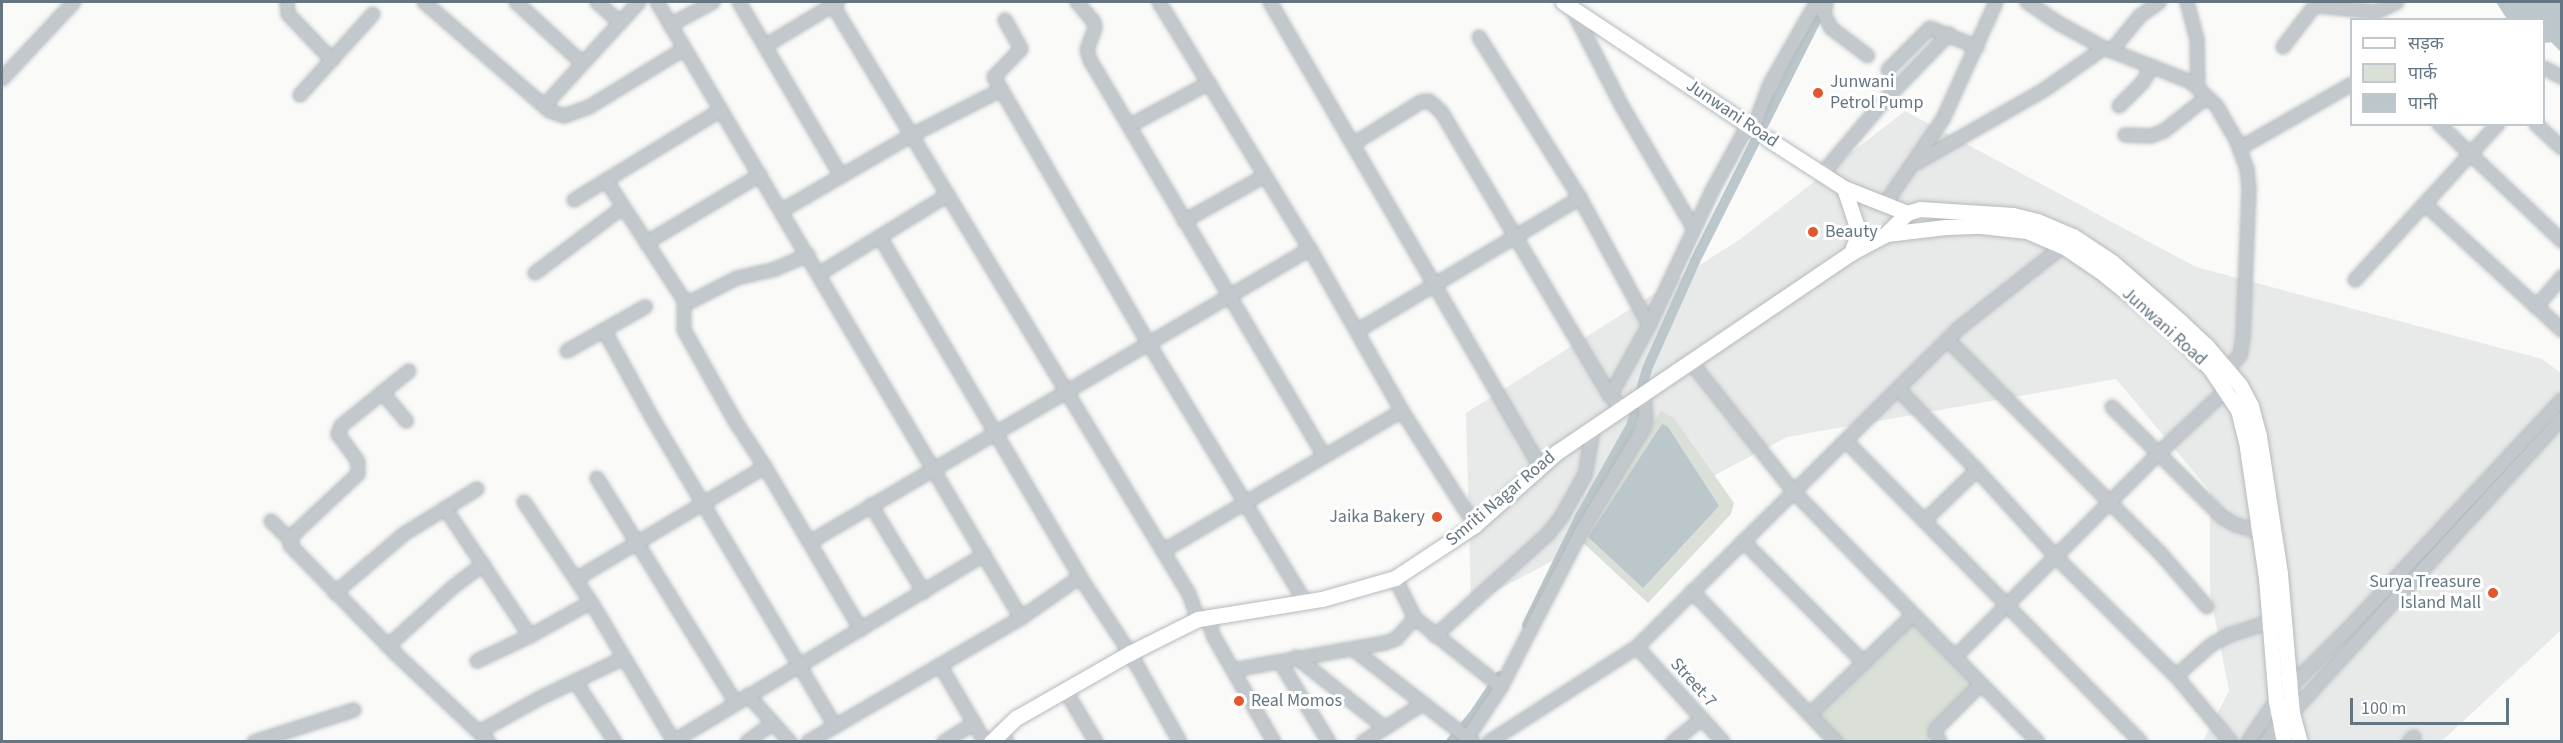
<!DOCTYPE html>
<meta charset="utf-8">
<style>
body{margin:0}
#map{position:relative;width:2563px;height:743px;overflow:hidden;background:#fafaf8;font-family:"Source Sans 3","Noto Sans Devanagari",sans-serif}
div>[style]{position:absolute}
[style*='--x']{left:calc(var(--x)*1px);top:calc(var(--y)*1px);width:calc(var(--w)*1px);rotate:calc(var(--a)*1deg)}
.built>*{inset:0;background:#e8e9e9}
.green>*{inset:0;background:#dadfd7}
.water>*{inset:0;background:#bbc7cb}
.canal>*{height:10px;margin:-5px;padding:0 5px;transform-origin:5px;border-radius:5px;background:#bbc7cb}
.roads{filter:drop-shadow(0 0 2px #b5babe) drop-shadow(0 0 2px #b5babe)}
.minor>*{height:12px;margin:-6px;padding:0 6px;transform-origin:6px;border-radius:6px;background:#c3c8cc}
.major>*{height:15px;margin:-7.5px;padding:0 7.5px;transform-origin:7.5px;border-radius:7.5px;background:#fff}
.dots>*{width:16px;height:16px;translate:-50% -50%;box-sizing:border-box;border:3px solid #fff;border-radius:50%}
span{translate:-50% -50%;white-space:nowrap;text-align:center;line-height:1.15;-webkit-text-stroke:6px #fff;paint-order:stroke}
.poi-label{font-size:18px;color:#657683}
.left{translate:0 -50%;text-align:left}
.right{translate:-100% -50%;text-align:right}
.street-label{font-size:18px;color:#657683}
.frame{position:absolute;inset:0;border:3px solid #657683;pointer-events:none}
.legend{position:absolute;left:2350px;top:18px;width:195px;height:108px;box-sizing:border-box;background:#fff;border:2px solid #c1c8cd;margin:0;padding:8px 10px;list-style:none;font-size:18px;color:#657683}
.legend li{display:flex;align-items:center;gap:12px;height:30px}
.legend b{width:30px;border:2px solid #c1c8cd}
.scale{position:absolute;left:2350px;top:698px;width:159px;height:27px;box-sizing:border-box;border:3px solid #657683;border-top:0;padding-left:8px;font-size:18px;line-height:21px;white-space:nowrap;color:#657683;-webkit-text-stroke:4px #fff;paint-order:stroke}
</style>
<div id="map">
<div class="built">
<i style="clip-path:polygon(1905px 111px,2196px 267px,2542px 359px,2561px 373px,2561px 630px,2442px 741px,2203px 741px,2229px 691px,2210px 593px,2210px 491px,2116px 379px,1787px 437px,1471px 604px,1466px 413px,1739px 240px)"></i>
</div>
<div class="green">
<i style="clip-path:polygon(1661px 411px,1674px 418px,1734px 503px,1731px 514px,1648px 603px,1578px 538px)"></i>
<i style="clip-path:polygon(1913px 615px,1981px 684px,1927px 741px,1836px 741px,1810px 714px)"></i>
</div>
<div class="water">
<i style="clip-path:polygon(2496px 2px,2561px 2px,2561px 52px,2551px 42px,2544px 43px,2544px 20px,2507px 19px)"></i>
<i style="clip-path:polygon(1662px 424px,1668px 427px,1719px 506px,1643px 588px,1588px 537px)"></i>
</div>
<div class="canal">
<i style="--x:1527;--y:625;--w:123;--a:-63.9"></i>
<i style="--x:1581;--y:515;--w:102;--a:-60.7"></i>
<i style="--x:1631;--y:426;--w:59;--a:-74.3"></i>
<i style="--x:1647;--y:369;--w:118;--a:-66"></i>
<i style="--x:1695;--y:261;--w:288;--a:-63.3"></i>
<i style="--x:1451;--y:742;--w:34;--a:-50"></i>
<i style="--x:1473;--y:716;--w:48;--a:-56"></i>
</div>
<div class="roads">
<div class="minor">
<i style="--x:287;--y:2;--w:12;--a:85"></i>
<i style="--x:288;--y:14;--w:64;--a:46.3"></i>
<i style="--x:424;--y:2;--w:167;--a:40.9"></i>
<i style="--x:550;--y:111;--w:15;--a:20"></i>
<i style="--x:564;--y:116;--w:27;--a:-20"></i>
<i style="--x:589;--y:107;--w:111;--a:-31.4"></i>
<i style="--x:516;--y:2;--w:90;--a:42.7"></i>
<i style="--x:597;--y:2;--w:30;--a:42"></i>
<i style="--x:657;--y:2;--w:716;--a:59.42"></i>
<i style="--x:739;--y:2;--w:202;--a:59.6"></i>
<i style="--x:831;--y:2;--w:692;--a:58.84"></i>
<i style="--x:1189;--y:594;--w:27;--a:70"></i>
<i style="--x:1077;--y:2;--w:26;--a:50"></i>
<i style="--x:1094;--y:22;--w:6;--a:81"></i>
<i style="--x:1095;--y:28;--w:23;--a:110"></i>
<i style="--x:1087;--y:50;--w:10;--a:73"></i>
<i style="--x:1090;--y:60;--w:460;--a:59.4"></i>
<i style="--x:1159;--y:2;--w:289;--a:58.6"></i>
<i style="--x:1310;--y:249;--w:186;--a:60.4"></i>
<i style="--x:1402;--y:411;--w:135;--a:57.4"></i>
<i style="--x:1270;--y:2;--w:537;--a:59.81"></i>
<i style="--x:2027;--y:2;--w:37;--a:34"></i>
<i style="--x:2058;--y:23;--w:52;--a:28.5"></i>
<i style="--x:2104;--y:48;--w:93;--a:21.3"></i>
<i style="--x:2191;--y:82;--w:34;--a:43"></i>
<i style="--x:2216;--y:105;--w:39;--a:60"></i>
<i style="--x:2236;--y:139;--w:32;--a:70"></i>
<i style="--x:2247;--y:169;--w:20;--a:84"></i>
<i style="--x:2249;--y:189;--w:148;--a:92.3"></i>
<i style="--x:2243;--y:337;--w:18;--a:99"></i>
<i style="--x:2240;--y:355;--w:28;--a:131"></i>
<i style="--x:2187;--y:2;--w:38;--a:75"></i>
<i style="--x:2197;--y:39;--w:49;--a:88.8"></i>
<i style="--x:1826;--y:4;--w:10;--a:101"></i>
<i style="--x:1824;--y:14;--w:16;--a:63"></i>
<i style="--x:1831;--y:28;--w:46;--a:37.1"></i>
<i style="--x:1571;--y:7;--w:114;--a:62.8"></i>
<i style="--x:1623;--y:108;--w:140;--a:59.6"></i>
<i style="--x:1005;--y:20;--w:33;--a:61"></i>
<i style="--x:1021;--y:49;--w:39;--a:134"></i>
<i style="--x:994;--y:77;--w:309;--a:59.9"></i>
<i style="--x:1149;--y:344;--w:301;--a:58.8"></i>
<i style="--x:670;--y:25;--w:49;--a:-28.1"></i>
<i style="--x:1479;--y:37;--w:190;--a:57.9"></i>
<i style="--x:1580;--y:198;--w:145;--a:61.5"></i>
<i style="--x:765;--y:46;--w:85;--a:-31.1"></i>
<i style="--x:2283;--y:47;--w:49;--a:-52.4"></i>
<i style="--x:2313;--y:8;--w:6;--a:-18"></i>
<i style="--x:2319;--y:6;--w:57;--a:6"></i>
<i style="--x:2376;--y:12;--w:23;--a:-25"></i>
<i style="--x:2111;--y:51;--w:45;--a:-50.4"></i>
<i style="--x:2140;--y:16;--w:24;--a:-36"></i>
<i style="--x:2544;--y:68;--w:20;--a:27"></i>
<i style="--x:1888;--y:70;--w:59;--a:-45"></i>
<i style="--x:1930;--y:28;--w:51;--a:22"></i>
<i style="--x:2;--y:79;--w:105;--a:-46.9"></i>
<i style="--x:300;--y:95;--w:109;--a:-48"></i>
<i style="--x:544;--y:106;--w:141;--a:-47.6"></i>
<i style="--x:2119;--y:106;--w:34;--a:-45"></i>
<i style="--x:2143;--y:82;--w:18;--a:-61"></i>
<i style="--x:2439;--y:124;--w:170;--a:43.6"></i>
<i style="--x:2536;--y:124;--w:35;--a:43"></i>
<i style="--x:1129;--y:126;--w:91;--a:-28.3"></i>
<i style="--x:1753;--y:129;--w:48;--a:-69.3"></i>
<i style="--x:1770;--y:84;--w:95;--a:-60.2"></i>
<i style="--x:2125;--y:135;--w:26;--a:2"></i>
<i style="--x:2151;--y:136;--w:14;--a:-21"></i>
<i style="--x:2164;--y:131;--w:55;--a:-38.3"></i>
<i style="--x:1353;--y:144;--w:80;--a:-31.7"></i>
<i style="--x:1421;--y:102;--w:8;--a:-7"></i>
<i style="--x:1429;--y:101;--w:8;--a:40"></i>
<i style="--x:1435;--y:106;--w:10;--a:45"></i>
<i style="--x:1442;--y:113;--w:329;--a:59.3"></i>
<i style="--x:1610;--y:396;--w:18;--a:43"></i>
<i style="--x:2240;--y:148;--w:129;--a:-29.7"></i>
<i style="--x:1916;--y:163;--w:147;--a:-29.7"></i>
<i style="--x:2044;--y:90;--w:73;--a:-35"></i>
<i style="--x:1822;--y:174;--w:94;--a:-49.7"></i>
<i style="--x:1883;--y:102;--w:95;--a:-45.9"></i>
<i style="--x:606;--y:180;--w:143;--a:57"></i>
<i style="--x:684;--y:300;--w:8;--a:7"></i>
<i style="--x:692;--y:301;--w:51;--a:-27.1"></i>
<i style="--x:737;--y:278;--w:39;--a:-13"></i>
<i style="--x:775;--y:269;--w:36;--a:-23"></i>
<i style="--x:574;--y:200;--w:172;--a:-31.5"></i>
<i style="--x:1885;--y:204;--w:103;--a:-55.7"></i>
<i style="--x:1943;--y:119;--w:128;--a:-65.6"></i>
<i style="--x:2426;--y:205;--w:185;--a:42.6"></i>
<i style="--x:781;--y:211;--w:151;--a:-30.1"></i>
<i style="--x:912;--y:135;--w:100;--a:-26.8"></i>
<i style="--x:1184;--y:221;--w:93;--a:-29.1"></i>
<i style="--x:880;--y:237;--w:394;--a:59.5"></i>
<i style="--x:1080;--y:577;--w:91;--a:56.7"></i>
<i style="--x:1130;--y:653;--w:102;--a:60.7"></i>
<i style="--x:646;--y:243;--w:133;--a:-30.8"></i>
<i style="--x:535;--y:273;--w:109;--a:-36.8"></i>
<i style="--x:819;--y:274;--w:151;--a:-31.5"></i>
<i style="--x:2355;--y:280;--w:212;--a:-47.5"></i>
<i style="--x:684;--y:300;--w:30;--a:90"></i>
<i style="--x:684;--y:330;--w:104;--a:60.7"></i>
<i style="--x:735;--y:421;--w:55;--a:56.9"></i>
<i style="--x:765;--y:467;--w:189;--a:59.5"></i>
<i style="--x:2536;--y:307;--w:40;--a:-49"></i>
<i style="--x:604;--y:330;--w:104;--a:61.2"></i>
<i style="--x:654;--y:421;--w:355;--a:59.3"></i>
<i style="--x:1357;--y:331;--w:260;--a:-30.8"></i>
<i style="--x:1948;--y:340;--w:302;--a:45.1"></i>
<i style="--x:2161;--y:554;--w:70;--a:49"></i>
<i style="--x:567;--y:351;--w:90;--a:-29.4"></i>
<i style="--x:1690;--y:361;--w:167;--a:51.6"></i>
<i style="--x:1794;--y:492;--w:349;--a:45.7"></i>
<i style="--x:409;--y:371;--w:87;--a:141"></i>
<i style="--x:341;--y:426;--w:9;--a:111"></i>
<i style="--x:338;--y:434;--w:34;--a:54"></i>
<i style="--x:358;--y:462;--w:12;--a:90"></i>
<i style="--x:358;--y:474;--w:88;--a:136.8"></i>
<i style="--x:294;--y:534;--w:12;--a:110"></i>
<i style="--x:290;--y:545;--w:152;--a:45.8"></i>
<i style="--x:396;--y:654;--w:128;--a:43.4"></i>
<i style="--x:1898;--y:389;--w:113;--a:45.7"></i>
<i style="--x:1977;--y:470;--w:119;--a:47.7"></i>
<i style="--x:2057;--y:558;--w:168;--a:44.8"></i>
<i style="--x:2176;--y:676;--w:86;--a:50.2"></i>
<i style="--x:382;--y:392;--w:38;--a:50"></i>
<i style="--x:1610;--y:396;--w:81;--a:-61.2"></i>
<i style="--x:1649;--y:325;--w:148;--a:-64.8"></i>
<i style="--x:1712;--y:191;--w:75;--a:-61.4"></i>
<i style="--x:2112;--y:407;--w:156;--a:45"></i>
<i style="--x:2222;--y:517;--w:16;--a:30"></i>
<i style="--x:2236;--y:525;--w:25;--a:16"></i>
<i style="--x:1846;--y:441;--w:421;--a:45.6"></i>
<i style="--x:597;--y:478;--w:264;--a:58.3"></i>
<i style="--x:524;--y:502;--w:120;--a:56.2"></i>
<i style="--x:591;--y:602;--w:163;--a:59.3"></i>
<i style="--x:871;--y:505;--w:102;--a:58.7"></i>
<i style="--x:445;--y:508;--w:154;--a:56.4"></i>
<i style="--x:271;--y:521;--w:27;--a:45"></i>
<i style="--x:1924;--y:521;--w:74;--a:-43.9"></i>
<i style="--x:1743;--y:541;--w:172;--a:45.2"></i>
<i style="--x:810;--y:542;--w:580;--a:-30.37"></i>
<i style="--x:1163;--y:551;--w:277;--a:-30.4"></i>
<i style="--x:1395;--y:578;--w:45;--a:63.4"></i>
<i style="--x:1415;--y:618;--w:110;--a:38.7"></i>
<i style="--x:576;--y:579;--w:220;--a:-30.7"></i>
<i style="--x:1692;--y:591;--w:209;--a:46.4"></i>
<i style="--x:335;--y:593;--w:91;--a:-40.5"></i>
<i style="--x:404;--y:534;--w:86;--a:-31.7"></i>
<i style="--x:1207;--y:616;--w:22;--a:72"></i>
<i style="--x:1214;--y:637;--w:121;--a:60.3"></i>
<i style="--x:1435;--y:636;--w:152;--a:-42.1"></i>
<i style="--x:1548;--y:534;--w:23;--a:-52"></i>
<i style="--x:1562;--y:516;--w:47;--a:-60.7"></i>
<i style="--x:1585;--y:475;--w:47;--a:-80.1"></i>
<i style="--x:388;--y:646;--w:88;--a:-42.2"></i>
<i style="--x:453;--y:587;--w:38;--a:-37"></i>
<i style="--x:1637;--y:647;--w:128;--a:47.8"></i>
<i style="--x:1353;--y:649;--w:152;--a:37.8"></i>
<i style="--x:1296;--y:657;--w:114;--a:38.6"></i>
<i style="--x:1955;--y:657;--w:290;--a:-45"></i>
<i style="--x:2160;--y:452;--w:91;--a:-43.2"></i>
<i style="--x:477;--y:661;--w:59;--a:-25.3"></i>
<i style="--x:530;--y:636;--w:70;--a:-29.1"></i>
<i style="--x:1280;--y:662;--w:94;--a:58.5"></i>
<i style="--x:940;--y:665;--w:89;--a:59.7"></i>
<i style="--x:1233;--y:670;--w:154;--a:-10.1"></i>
<i style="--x:1385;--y:643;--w:12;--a:-20"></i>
<i style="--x:1396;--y:639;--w:28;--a:-48"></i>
<i style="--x:2176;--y:676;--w:47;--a:-41.5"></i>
<i style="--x:2211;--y:645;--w:21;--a:-29"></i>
<i style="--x:2229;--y:635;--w:43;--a:-17.6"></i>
<i style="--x:575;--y:681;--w:73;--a:56.7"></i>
<i style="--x:1065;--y:690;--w:61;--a:59.2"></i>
<i style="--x:748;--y:695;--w:63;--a:48.2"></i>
<i style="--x:1810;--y:714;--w:143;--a:-43.9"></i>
<i style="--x:1000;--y:731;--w:13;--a:58"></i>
<i style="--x:479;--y:732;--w:72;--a:-29.1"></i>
<i style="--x:542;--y:697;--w:91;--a:-25.4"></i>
<i style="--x:1468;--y:737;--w:60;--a:-56.6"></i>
<i style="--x:1501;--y:687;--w:177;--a:-62.7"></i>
<i style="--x:1582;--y:530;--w:120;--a:-59"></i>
<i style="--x:1644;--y:427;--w:7;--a:-74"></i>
<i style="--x:1646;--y:420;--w:25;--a:-95"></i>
<i style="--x:674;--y:741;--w:362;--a:-31"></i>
<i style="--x:254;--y:742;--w:105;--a:-17.7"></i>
<i style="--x:747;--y:742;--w:32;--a:-36"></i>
<i style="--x:808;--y:742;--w:246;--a:-30.2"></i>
<i style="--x:1021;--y:618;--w:72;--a:-34.8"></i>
<i style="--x:944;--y:742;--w:36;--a:-32"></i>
<i style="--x:1363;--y:742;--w:72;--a:-32.6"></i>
<i style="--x:1489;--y:742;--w:176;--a:-32.7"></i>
<i style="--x:1637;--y:647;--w:452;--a:-44.7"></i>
<i style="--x:1958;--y:329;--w:134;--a:-38.3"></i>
<i style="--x:1673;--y:742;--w:36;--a:-39"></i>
<i style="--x:1940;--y:742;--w:10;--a:-119"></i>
<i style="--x:1935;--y:733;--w:5;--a:-68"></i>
<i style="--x:1937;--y:728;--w:62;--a:-45"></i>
<i style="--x:2248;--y:742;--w:50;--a:-55.7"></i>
<i style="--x:2276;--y:701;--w:105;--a:-45"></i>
<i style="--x:2350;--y:627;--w:311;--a:-47"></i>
<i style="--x:2265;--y:742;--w:440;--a:-47.5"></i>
<i style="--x:2409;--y:742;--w:7;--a:-45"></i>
</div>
<div class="major">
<i style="--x:1563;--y:2;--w:229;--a:33.6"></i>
<i style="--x:1768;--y:139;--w:90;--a:32.8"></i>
<i style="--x:1844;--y:188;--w:68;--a:21.6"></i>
<i style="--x:1844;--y:188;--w:41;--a:71.6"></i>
<i style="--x:1857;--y:227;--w:13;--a:94"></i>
<i style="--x:1856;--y:240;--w:14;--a:111"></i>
<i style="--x:1886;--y:234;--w:60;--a:-6.7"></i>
<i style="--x:1946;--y:227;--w:35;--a:-2"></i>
<i style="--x:1981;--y:226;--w:46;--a:6.2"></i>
<i style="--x:2027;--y:231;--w:39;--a:23"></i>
<i style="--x:2063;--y:246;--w:45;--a:34"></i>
<i style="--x:2100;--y:271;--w:86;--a:38.9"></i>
<i style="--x:2167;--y:325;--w:61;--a:45"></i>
<i style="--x:2210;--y:368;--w:50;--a:56.3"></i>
<i style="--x:2238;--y:410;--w:32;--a:76"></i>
<i style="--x:2246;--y:441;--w:138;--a:81.7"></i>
<i style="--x:2266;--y:578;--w:123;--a:85.4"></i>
<i style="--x:2276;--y:701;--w:42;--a:79"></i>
<i style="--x:991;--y:742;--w:35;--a:-44"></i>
<i style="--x:1016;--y:718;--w:131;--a:-29.7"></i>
<i style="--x:1130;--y:653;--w:76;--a:-26.6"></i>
<i style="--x:1198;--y:619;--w:126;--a:-9.2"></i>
<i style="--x:1322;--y:599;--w:76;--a:-16"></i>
<i style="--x:1395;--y:578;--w:96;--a:-33.5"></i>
<i style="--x:1475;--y:525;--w:110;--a:-41.7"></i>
<i style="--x:1557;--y:452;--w:355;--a:-34.1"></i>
<i style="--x:1851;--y:253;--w:40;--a:-28"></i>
<i style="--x:1886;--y:234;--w:30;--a:-45"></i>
<i style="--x:1907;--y:213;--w:14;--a:-17"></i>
<i style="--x:1920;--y:209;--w:93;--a:3.7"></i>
<i style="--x:2013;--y:215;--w:25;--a:14"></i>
<i style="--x:2037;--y:221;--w:39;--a:23"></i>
<i style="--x:2073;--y:236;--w:47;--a:33.7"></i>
<i style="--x:2112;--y:262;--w:90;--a:40.9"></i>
<i style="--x:2180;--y:321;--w:35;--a:43"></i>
<i style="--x:2206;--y:345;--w:52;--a:49.6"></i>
<i style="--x:2240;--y:385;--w:24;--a:62"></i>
<i style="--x:2251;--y:406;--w:31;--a:75"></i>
<i style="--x:2259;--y:436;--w:140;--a:81.3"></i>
<i style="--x:2280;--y:574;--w:140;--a:85.1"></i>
<i style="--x:2292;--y:713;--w:30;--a:75"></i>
</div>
</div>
<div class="dots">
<i style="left:1818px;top:93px;background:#e4572e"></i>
<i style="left:1813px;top:232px;background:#e4572e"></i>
<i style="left:1437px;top:517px;background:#e4572e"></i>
<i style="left:2493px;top:593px;background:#e4572e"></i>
<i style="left:1239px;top:701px;background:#e4572e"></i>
</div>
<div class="poi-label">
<span class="left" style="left:1830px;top:93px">Junwani<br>Petrol Pump</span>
<span class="left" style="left:1825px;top:232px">Beauty</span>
<span class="right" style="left:1425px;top:517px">Jaika Bakery</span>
<span class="right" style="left:2481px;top:593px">Surya Treasure<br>Island Mall</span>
<span class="left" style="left:1251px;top:701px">Real Momos</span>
</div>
<div class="street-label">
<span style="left:1732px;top:114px;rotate:34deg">Junwani Road</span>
<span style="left:2164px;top:327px;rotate:42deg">Junwani Road</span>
<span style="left:1501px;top:499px;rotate:-40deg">Smriti Nagar Road</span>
<span style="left:1693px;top:683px;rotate:48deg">Street-7</span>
</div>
<div class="frame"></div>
<ul class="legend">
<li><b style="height:8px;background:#fff"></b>सड़क</li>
<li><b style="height:16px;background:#dadfd7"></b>पार्क</li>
<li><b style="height:16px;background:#bbc7cb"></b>पानी</li>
</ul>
<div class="scale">100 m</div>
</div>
